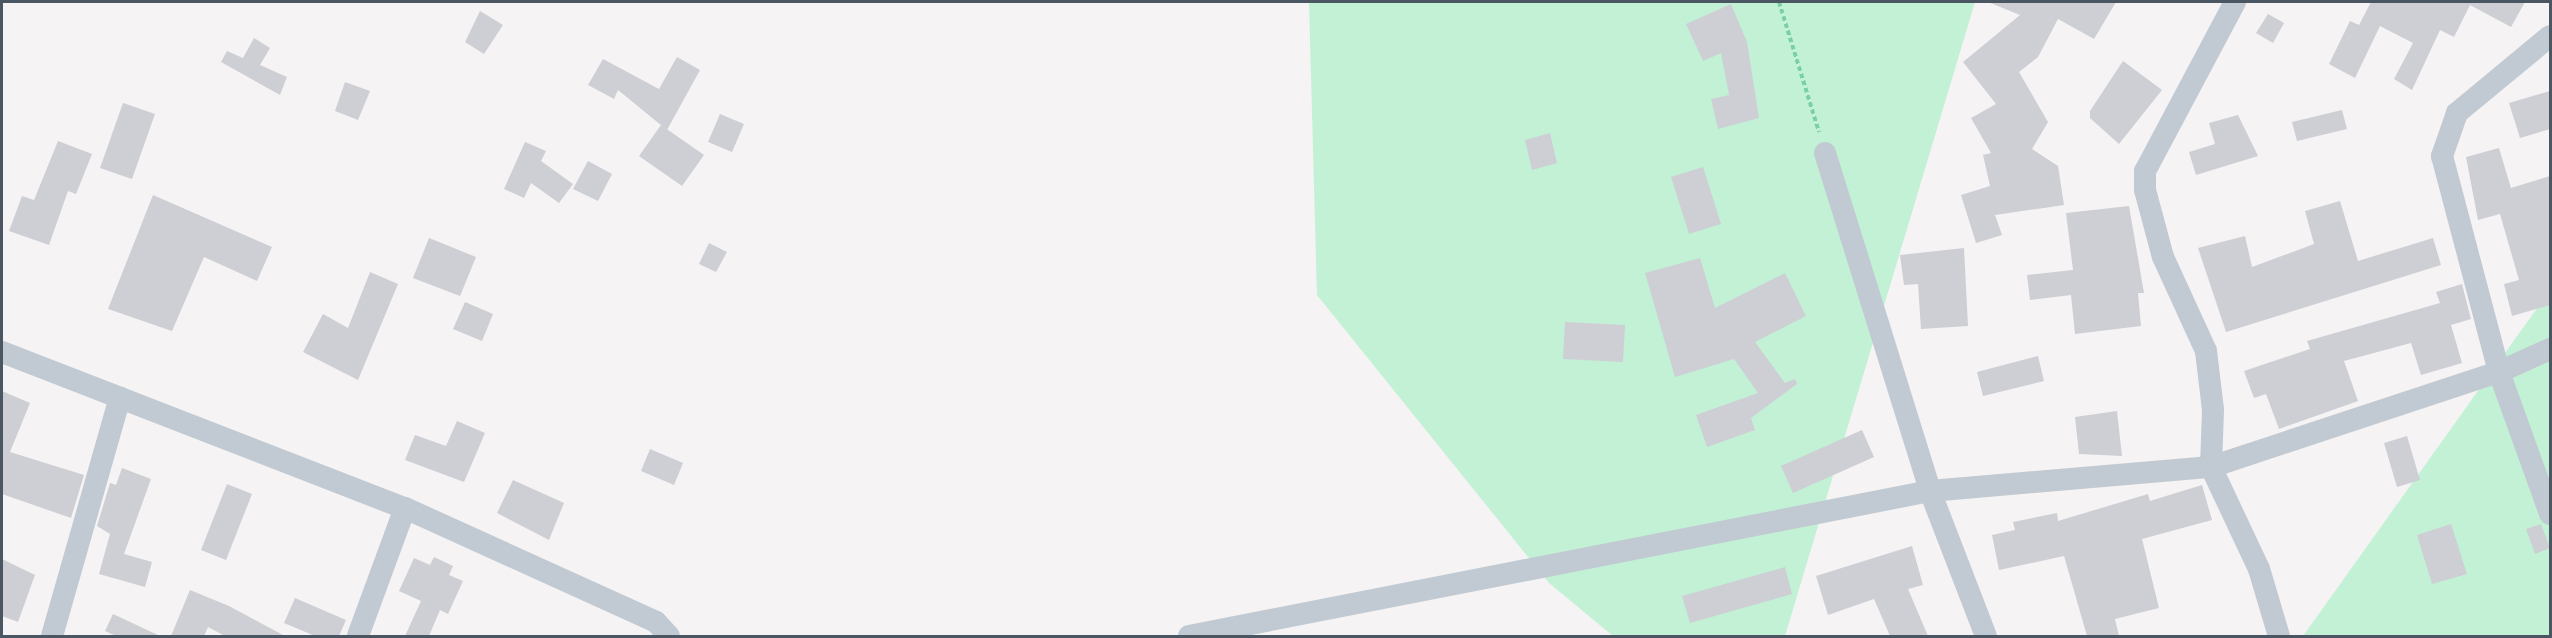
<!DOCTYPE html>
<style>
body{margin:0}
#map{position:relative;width:2552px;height:638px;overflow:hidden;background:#f5f3f3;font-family:Inter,sans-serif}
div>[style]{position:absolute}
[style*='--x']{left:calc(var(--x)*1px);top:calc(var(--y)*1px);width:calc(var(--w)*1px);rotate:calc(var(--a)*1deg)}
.green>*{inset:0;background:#c3f1d5}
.building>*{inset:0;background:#cdcfd5}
.path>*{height:4px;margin-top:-2px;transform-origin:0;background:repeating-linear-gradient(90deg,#7ad0a6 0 4.5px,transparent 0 7.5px)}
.street>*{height:22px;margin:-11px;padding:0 11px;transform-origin:11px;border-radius:11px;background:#c1cad2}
span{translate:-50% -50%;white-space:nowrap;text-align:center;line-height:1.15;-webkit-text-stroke:5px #fff;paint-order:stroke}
.frame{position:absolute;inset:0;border:3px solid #4a5661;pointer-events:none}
</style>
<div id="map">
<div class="green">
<i style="clip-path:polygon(1309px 2px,1975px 2px,1785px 636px,1613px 636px,1549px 583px,1317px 295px)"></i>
<i style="clip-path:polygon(2550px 290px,2550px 636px,2303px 636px)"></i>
</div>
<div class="building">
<i style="clip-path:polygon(1988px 2px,2116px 2px,2094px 39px,2058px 19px,2038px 57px,2019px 72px,2048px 122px,2032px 149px,2058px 166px,2064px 205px,1995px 215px,2002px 235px,1976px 243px,1961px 195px,1990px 186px,1983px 155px,1991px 153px,1971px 118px,1996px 104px,1963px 62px,2020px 15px)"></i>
<i style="clip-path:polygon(2371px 2px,2525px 2px,2511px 27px,2470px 5px,2454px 37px,2440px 30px,2412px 90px,2394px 79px,2413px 43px,2380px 26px,2355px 78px,2329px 64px,2350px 21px,2359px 25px)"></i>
<i style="clip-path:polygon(1731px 4px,1747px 42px,1759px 118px,1718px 129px,1711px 99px,1729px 95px,1721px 53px,1703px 61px,1686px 24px)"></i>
<i style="clip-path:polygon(480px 11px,503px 25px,484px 54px,465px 42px)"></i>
<i style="clip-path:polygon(2268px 14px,2284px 23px,2273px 43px,2256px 33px)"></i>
<i style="clip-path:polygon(254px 38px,270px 48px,260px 65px,287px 77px,280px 95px,221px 62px,227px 51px,243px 58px)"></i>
<i style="clip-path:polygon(677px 57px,700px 70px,667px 130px,618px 90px,614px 99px,588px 85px,603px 59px,659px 89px)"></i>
<i style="clip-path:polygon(2123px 61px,2162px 90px,2119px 144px,2090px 118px,2090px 111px)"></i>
<i style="clip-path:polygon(345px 82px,370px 91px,358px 120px,335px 111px)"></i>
<i style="clip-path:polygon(2550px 91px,2550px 129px,2520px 138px,2509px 103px)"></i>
<i style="clip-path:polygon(123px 103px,155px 114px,132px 179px,100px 168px)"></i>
<i style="clip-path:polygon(2342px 110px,2347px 129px,2297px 141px,2292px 122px)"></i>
<i style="clip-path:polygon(720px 114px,744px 124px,732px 152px,708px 142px)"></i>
<i style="clip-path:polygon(2238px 115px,2258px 156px,2196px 175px,2189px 152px,2215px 144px,2209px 123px)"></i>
<i style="clip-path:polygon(661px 125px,704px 155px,682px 186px,639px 156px)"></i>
<i style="clip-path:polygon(1550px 133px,1557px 163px,1532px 170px,1525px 140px)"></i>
<i style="clip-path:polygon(58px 141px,92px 154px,76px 194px,68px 191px,49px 245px,9px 231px,22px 196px,34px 200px)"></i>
<i style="clip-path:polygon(525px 142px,546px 151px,541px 161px,573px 184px,559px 203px,531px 183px,524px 198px,504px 189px)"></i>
<i style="clip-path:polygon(2499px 148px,2511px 188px,2550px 176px,2550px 305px,2512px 316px,2504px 284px,2519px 280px,2500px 214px,2478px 220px,2466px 157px)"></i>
<i style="clip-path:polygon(588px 161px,612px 174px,598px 201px,573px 189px)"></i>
<i style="clip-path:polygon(1703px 167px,1721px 224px,1689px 234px,1671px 177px)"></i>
<i style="clip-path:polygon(153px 195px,272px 247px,257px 281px,204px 257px,172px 331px,108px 309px)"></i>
<i style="clip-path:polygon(2340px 201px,2358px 261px,2433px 238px,2441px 265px,2226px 332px,2198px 248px,2245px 236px,2252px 267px,2314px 244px,2305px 211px)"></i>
<i style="clip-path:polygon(2129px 206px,2144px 293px,2138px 293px,2141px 326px,2075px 334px,2071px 295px,2030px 300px,2027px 275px,2073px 270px,2066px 213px)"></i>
<i style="clip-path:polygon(429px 238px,476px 257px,460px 296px,413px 278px)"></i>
<i style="clip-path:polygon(709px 243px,727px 252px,716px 272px,699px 264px)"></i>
<i style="clip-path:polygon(1964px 248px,1968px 326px,1921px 329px,1918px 284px,1904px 285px,1900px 255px)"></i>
<i style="clip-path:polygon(1700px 258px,1715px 308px,1785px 273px,1806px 316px,1755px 342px,1785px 383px,1795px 379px,1797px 384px,1751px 418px,1755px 430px,1707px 447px,1696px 415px,1758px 393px,1734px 359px,1675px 377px,1645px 273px)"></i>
<i style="clip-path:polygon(370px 272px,398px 284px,358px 380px,303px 352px,323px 314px,348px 328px)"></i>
<i style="clip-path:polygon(2462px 284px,2471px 319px,2451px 325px,2462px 363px,2421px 375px,2411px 343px,2344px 361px,2358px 401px,2279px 429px,2266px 394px,2254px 398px,2244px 371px,2310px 349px,2307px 341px,2440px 303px,2436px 292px)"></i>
<i style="clip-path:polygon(465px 302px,493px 314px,482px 341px,453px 329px)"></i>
<i style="clip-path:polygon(1565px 322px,1625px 325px,1623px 362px,1563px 359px)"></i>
<i style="clip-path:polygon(2038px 356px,2044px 381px,1983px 396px,1977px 372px)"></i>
<i style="clip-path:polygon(2px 391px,30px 403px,10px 452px,84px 475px,71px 518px,2px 494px)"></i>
<i style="clip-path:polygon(2117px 411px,2122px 456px,2079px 454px,2075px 417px)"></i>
<i style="clip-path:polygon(457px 421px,485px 433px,464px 482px,405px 460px,415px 435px,446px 446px)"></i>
<i style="clip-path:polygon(1862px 430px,1874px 457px,1793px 493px,1781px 466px)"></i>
<i style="clip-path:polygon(2407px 436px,2420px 480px,2397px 487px,2384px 443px)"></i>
<i style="clip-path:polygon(650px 449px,683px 463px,674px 485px,641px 471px)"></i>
<i style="clip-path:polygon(122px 468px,151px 479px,124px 554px,152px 562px,145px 587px,99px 574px,110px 534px,97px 526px,110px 483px,116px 485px)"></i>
<i style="clip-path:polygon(513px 480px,564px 503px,549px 540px,497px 513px)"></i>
<i style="clip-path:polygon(227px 484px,252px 494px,226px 560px,201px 550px)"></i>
<i style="clip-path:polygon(2202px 485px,2212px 520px,2142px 539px,2159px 608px,2115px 619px,2119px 636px,2087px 636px,2064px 556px,1999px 570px,1992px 535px,2015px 530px,2013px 522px,2057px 513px,2058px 521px,2148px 494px,2150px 501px)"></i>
<i style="clip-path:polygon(2451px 524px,2467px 574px,2432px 584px,2417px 535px)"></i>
<i style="clip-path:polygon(2541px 524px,2550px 548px,2535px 554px,2526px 529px)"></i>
<i style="clip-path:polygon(1912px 546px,1923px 585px,1908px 589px,1928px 636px,1890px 636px,1874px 599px,1828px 615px,1816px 576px)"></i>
<i style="clip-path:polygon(434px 557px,453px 566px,449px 575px,463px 581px,448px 614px,440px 610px,429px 636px,405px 636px,421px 601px,399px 591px,414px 558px,430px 565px)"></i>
<i style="clip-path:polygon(2px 559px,35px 575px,18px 622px,2px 616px)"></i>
<i style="clip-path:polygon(1785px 567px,1792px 594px,1690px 623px,1682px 596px)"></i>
<i style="clip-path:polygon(190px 590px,229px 606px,285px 636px,225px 636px,208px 627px,204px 636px,171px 636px)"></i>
<i style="clip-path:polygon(295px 598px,346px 620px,339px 636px,315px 636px,284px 623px)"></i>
<i style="clip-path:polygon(113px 614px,160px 636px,116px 636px,105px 631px)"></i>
</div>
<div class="path">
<i style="--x:1779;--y:2;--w:136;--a:72.9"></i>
</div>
<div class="street">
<i style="--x:2235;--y:2;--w:191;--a:118"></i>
<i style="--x:2145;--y:171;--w:19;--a:90"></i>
<i style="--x:2145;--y:190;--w:69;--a:75"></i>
<i style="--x:2163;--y:257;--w:103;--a:65.4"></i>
<i style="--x:2206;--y:351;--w:59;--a:83.2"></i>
<i style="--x:2213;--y:410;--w:57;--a:92"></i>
<i style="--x:2211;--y:467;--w:113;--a:64.8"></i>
<i style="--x:2259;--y:569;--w:70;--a:73.4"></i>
<i style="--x:2550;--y:36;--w:121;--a:140.4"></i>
<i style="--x:2457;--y:113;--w:46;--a:109.2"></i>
<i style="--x:2442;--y:156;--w:223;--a:75.2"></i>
<i style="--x:2499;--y:372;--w:151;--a:70.2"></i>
<i style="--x:1825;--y:153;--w:354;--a:72.7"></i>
<i style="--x:1930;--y:491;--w:155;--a:68.9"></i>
<i style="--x:2;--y:352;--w:432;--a:21.2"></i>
<i style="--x:405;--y:508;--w:136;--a:110.2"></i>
<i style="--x:405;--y:508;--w:276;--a:24.4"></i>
<i style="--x:656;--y:622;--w:19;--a:47"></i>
<i style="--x:52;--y:636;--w:248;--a:-74.1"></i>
<i style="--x:1189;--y:636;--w:755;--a:-11.07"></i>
<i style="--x:1930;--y:491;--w:282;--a:-4.9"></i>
<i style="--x:2211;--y:467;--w:303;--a:-18.3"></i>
<i style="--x:2499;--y:372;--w:56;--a:-24.3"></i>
</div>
<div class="frame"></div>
</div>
